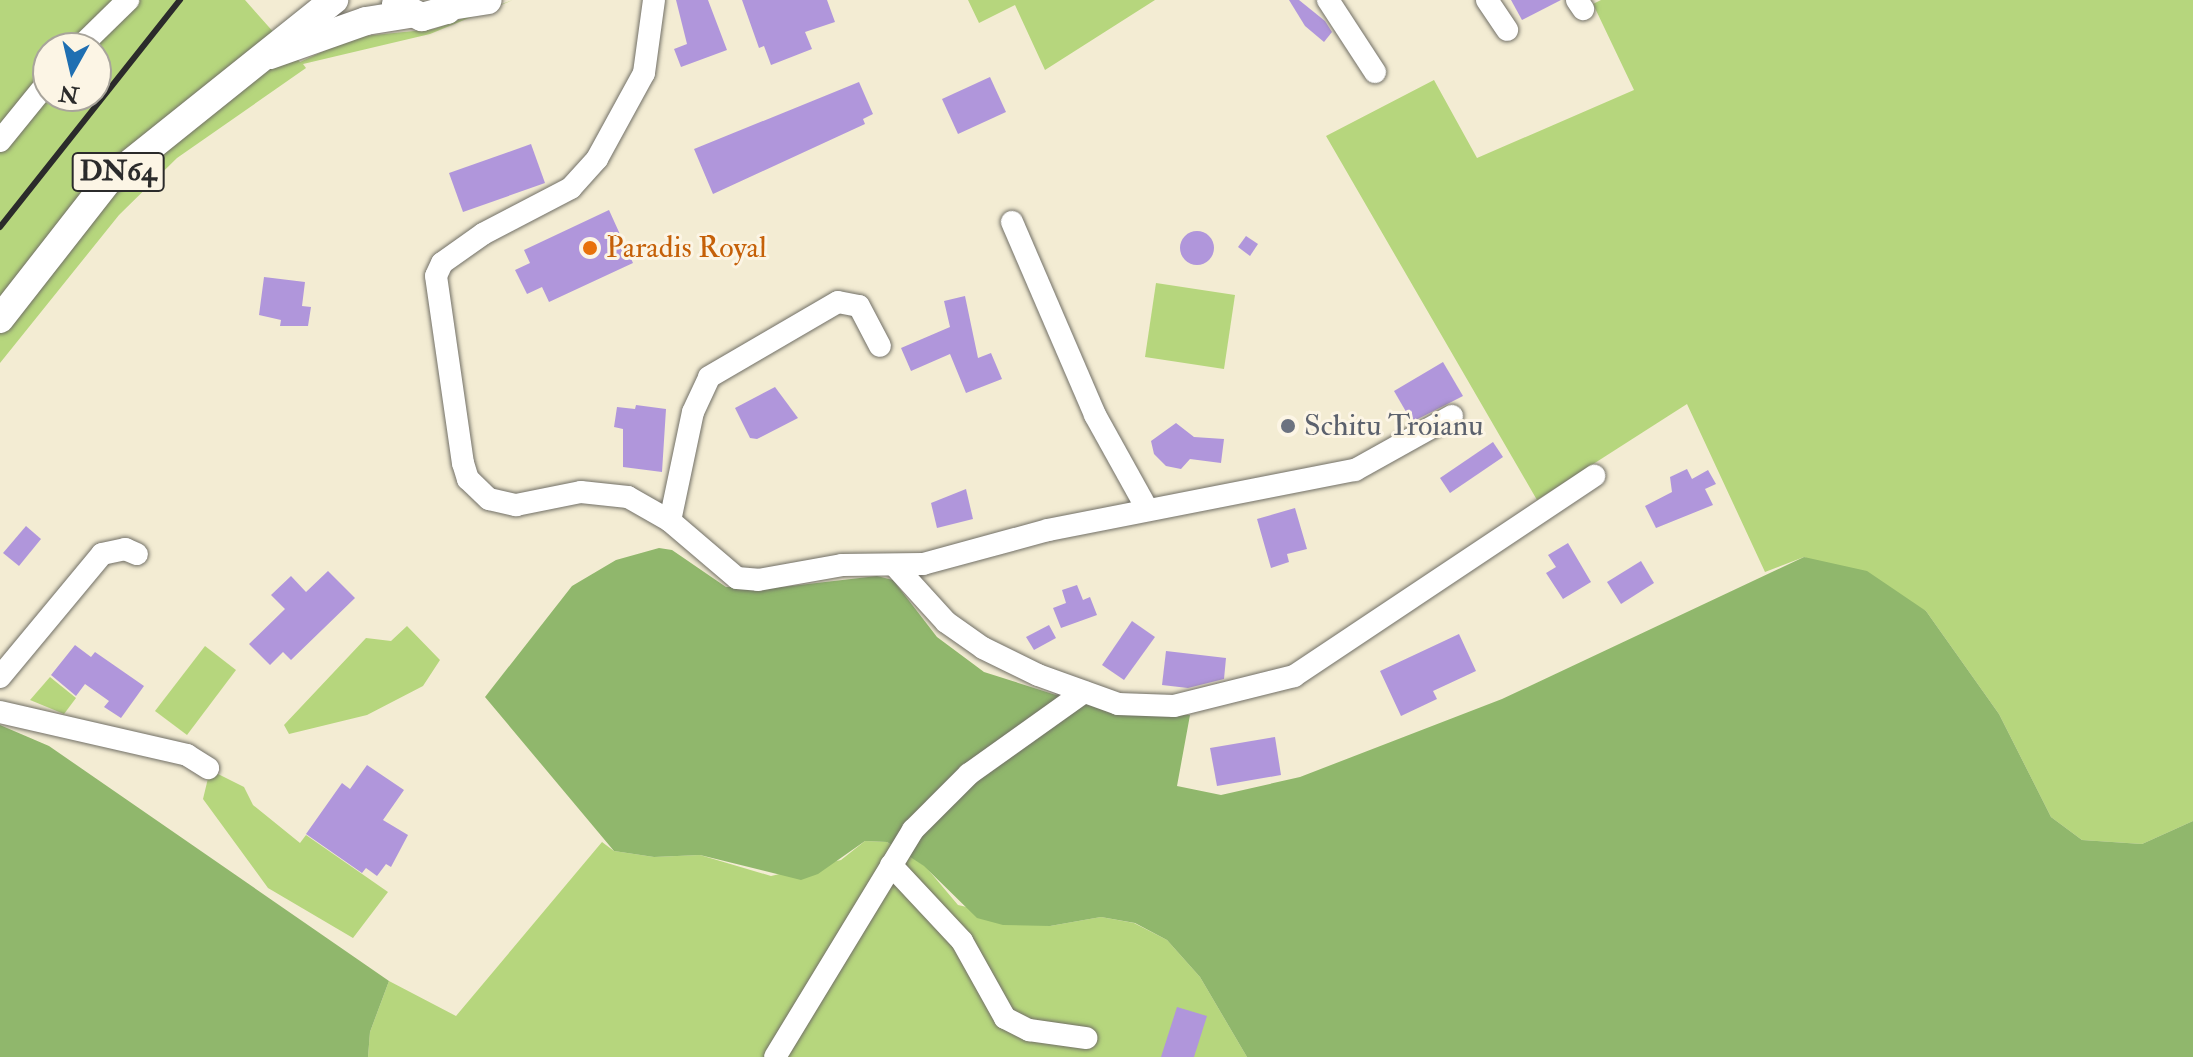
<!DOCTYPE html>
<style>
body{margin:0}
#map{position:relative;width:2193px;height:1057px;overflow:hidden;background:#f3ecd3;font-family:"IM FELL Double Pica",serif}
div>[style]{position:absolute}
[style*='--x']{left:calc(var(--x)*1px);top:calc(var(--y)*1px);width:calc(var(--w)*1px);rotate:calc(var(--a)*1deg)}
.green>*{inset:0;background:#b6d67d}
.forest>*{inset:0;background:#90b76c}
.building>*{inset:0;background:#b096db}
.round{border-radius:50%}
.roads{filter:drop-shadow(0 0 2px #716f66) drop-shadow(0 0 2px #716f66)}
.minor>*{height:22px;margin:-11px;padding:0 11px;transform-origin:11px;border-radius:11px;background:#fff}
.major>*{height:28px;margin:-14px;padding:0 14px;transform-origin:14px;border-radius:14px;background:#fff}
.rail>*{height:6px;margin:-3px;padding:0 3px;transform-origin:3px;border-radius:3px;background:#2b2b2b}
.dots>*{width:22px;height:22px;translate:-50% -50%;box-sizing:border-box;border:4px solid #fcf5e5;border-radius:50%}
span{translate:-50% -50%;white-space:nowrap;text-align:center;line-height:1.15;-webkit-text-stroke:6px #fcf5e5;paint-order:stroke}
.shield-label span{padding:2px 6px;background:#fcf5e5;border:2px solid;border-radius:6px;-webkit-text-stroke-width:0}
.shield-label{font-size:28px;color:#2b2b2b;font-weight:700}
.food-label{font-size:30px;color:#c56008}
.left{translate:0 -50%;text-align:left}
.worship-label{font-size:30px;color:#5b616d}
.north{position:absolute;left:32px;top:32px;width:80px;height:80px;box-sizing:border-box;background:#fcf5e5;border:2px solid #a8a49b;border-radius:50%;rotate:188deg;font-size:22px;font-weight:700;line-height:32px;text-align:center;color:#2b2b2b}
.north::after{content:'';display:block;margin:auto;width:28px;height:36px;background:#1f6fb2;clip-path:polygon(50% 0,100% 100%,50% 72%,0 100%)}
</style>
<div id="map">
<div class="green">
<i style="clip-path:polygon(evenodd,0 0,245px 0,300px 62px,354px 37px,434px 29px,513px 0,430px 34px,303px 64px,306px 68px,177px 158px,119px 215px,0 363px,0 0,48px 48px,96px 48px,96px 96px,48px 96px,48px 48px)"></i>
<i style="clip-path:polygon(968px 0,1155px 0,1045px 70px,1015px 5px,979px 23px)"></i>
<i style="clip-path:polygon(1601px 0,2193px 0,2193px 821px,2142px 844px,2082px 840px,2051px 817px,1999px 714px,1926px 611px,1804px 557px,1765px 572px,1687px 404px,1537px 500px,1326px 136px,1434px 80px,1477px 158px,1634px 90px,1593px 4px)"></i>
<i style="clip-path:polygon(1156px 283px,1235px 295px,1224px 369px,1145px 357px)"></i>
<i style="clip-path:polygon(407px 626px,440px 660px,423px 686px,367px 715px,289px 734px,284px 725px,366px 638px,391px 641px)"></i>
<i style="clip-path:polygon(205px 646px,236px 670px,187px 735px,155px 711px)"></i>
<i style="clip-path:polygon(50px 677px,76px 698px,64px 714px,30px 700px)"></i>
<i style="clip-path:polygon(210px 770px,244px 787px,253px 805px,300px 843px,306px 835px,388px 892px,353px 938px,268px 888px,203px 799px)"></i>
<i style="clip-path:polygon(865px 841px,887px 842px,925px 866px,958px 905px,1050px 926px,1101px 917px,1134px 923px,1167px 940px,1200px 977px,1247px 1057px,368px 1057px,370px 1032px,389px 981px,456px 1016px,602px 842px,614px 851px,654px 857px,700px 855px,771px 876px,841px 860px)"></i>
</div>
<div class="forest">
<i style="clip-path:polygon(659px 548px,672px 550px,726px 587px,782px 587px,877px 576px,893px 580px,937px 637px,984px 672px,1078px 702px,1141px 714px,1190px 715px,1177px 786px,1221px 795px,1300px 777px,1502px 699px,1804px 557px,1867px 571px,1926px 611px,1999px 714px,2051px 817px,2082px 840px,2142px 844px,2193px 821px,2193px 1057px,1247px 1057px,1200px 977px,1167px 940px,1135px 923px,1101px 917px,1050px 926px,1003px 925px,977px 918px,924px 866px,887px 842px,865px 841px,818px 874px,801px 880px,700px 855px,654px 857px,614px 851px,485px 697px,572px 586px,616px 560px)"></i>
<i style="clip-path:polygon(0 725px,49px 746px,389px 981px,370px 1032px,368px 1057px,0 1057px)"></i>
</div>
<div class="building">
<i style="clip-path:polygon(676px 0,708px 0,727px 50px,681px 67px,674px 49px,687px 44px)"></i>
<i style="clip-path:polygon(742px 0,827px 0,835px 22px,805px 32px,812px 49px,771px 65px,764px 46px,759px 48px)"></i>
<i style="clip-path:polygon(1289px 0,1299px 0,1325px 21px,1332px 32px,1324px 42px,1305px 26px)"></i>
<i style="clip-path:polygon(1511px 0,1561px 0,1522px 20px)"></i>
<i style="clip-path:polygon(990px 77px,1006px 112px,958px 134px,942px 99px)"></i>
<i style="clip-path:polygon(859px 82px,873px 114px,863px 119px,865px 124px,713px 194px,694px 149px)"></i>
<i style="clip-path:polygon(531px 144px,545px 183px,463px 212px,449px 173px)"></i>
<i style="clip-path:polygon(609px 210px,633px 263px,549px 302px,542px 287px,527px 294px,515px 270px,530px 263px,524px 250px)"></i>
<i class="round" style="left:1180px;top:231px;width:34px;height:34px"></i>
<i style="clip-path:polygon(1246px 236px,1258px 244px,1250px 256px,1238px 247px)"></i>
<i style="clip-path:polygon(264px 277px,305px 282px,302px 306px,311px 307px,308px 326px,280px 326px,281px 320px,259px 315px)"></i>
<i style="clip-path:polygon(965px 296px,978px 358px,991px 353px,1002px 379px,966px 393px,950px 354px,911px 371px,901px 348px,950px 327px,944px 301px)"></i>
<i style="clip-path:polygon(1443px 362px,1463px 396px,1412px 422px,1394px 391px)"></i>
<i style="clip-path:polygon(775px 387px,798px 418px,757px 439px,750px 438px,735px 408px)"></i>
<i style="clip-path:polygon(636px 405px,666px 409px,662px 472px,623px 467px,623px 429px,614px 427px,617px 407px,635px 409px)"></i>
<i style="clip-path:polygon(1176px 423px,1194px 437px,1224px 439px,1221px 463px,1190px 459px,1181px 469px,1166px 466px,1154px 454px,1151px 441px)"></i>
<i style="clip-path:polygon(1493px 442px,1503px 457px,1450px 493px,1440px 478px)"></i>
<i style="clip-path:polygon(1687px 469px,1692px 479px,1708px 470px,1716px 484px,1705px 489px,1713px 505px,1656px 528px,1645px 506px,1672px 492px,1670px 477px)"></i>
<i style="clip-path:polygon(966px 489px,973px 519px,937px 528px,931px 503px)"></i>
<i style="clip-path:polygon(1295px 508px,1307px 549px,1287px 554px,1289px 562px,1271px 568px,1257px 519px)"></i>
<i style="clip-path:polygon(26px 526px,41px 539px,19px 566px,3px 553px)"></i>
<i style="clip-path:polygon(1568px 543px,1591px 582px,1563px 599px,1546px 573px,1556px 567px,1548px 555px)"></i>
<i style="clip-path:polygon(1641px 561px,1654px 583px,1621px 604px,1607px 582px)"></i>
<i style="clip-path:polygon(328px 571px,355px 598px,291px 660px,283px 652px,270px 665px,249px 644px,285px 609px,271px 595px,291px 576px,306px 592px)"></i>
<i style="clip-path:polygon(1077px 585px,1083px 600px,1090px 597px,1097px 615px,1061px 628px,1053px 608px,1066px 603px,1062px 590px)"></i>
<i style="clip-path:polygon(1132px 621px,1155px 637px,1124px 680px,1102px 665px)"></i>
<i style="clip-path:polygon(1049px 625px,1056px 638px,1034px 650px,1026px 637px)"></i>
<i style="clip-path:polygon(1459px 634px,1476px 671px,1433px 691px,1437px 699px,1401px 716px,1380px 671px)"></i>
<i style="clip-path:polygon(75px 645px,91px 657px,95px 652px,144px 686px,121px 718px,104px 707px,109px 701px,85px 684px,76px 696px,51px 675px)"></i>
<i style="clip-path:polygon(1166px 651px,1226px 658px,1224px 679px,1188px 688px,1162px 685px)"></i>
<i style="clip-path:polygon(1275px 737px,1281px 775px,1217px 786px,1210px 748px)"></i>
<i style="clip-path:polygon(367px 765px,404px 790px,383px 820px,408px 835px,391px 867px,386px 864px,377px 876px,366px 868px,362px 873px,306px 834px,342px 783px,350px 789px)"></i>
<i style="clip-path:polygon(1177px 1007px,1207px 1016px,1194px 1057px,1161px 1057px)"></i>
</div>
<div class="roads">
<div class="minor">
<i style="--x:654;--y:0;--w:74;--a:97.8"></i>
<i style="--x:644;--y:73;--w:98;--a:118.7"></i>
<i style="--x:597;--y:159;--w:39;--a:132"></i>
<i style="--x:571;--y:188;--w:99;--a:152.4"></i>
<i style="--x:483;--y:234;--w:50;--a:144.7"></i>
<i style="--x:442;--y:263;--w:14;--a:115"></i>
<i style="--x:436;--y:276;--w:189;--a:81.8"></i>
<i style="--x:463;--y:463;--w:17;--a:73"></i>
<i style="--x:468;--y:479;--w:29;--a:44"></i>
<i style="--x:489;--y:499;--w:28;--a:13"></i>
<i style="--x:516;--y:505;--w:66;--a:-11.3"></i>
<i style="--x:581;--y:492;--w:47;--a:6.1"></i>
<i style="--x:628;--y:497;--w:48;--a:29.7"></i>
<i style="--x:670;--y:521;--w:88;--a:40.4"></i>
<i style="--x:737;--y:578;--w:21;--a:5"></i>
<i style="--x:758;--y:580;--w:85;--a:-10.1"></i>
<i style="--x:842;--y:565;--w:81;--a:-0.7"></i>
<i style="--x:923;--y:564;--w:130;--a:-15.2"></i>
<i style="--x:1048;--y:530;--w:313;--a:-11.1"></i>
<i style="--x:1355;--y:470;--w:111;--a:-29.1"></i>
<i style="--x:1328;--y:0;--w:86;--a:56.9"></i>
<i style="--x:1487;--y:0;--w:36;--a:56"></i>
<i style="--x:1577;--y:0;--w:11;--a:56"></i>
<i style="--x:79;--y:48;--w:69;--a:-44.4"></i>
<i style="--x:0;--y:141;--w:76;--a:-50.9"></i>
<i style="--x:1012;--y:222;--w:210;--a:66.7"></i>
<i style="--x:1095;--y:415;--w:107;--a:61"></i>
<i style="--x:670;--y:521;--w:111;--a:-78.1"></i>
<i style="--x:693;--y:412;--w:38;--a:-65"></i>
<i style="--x:709;--y:377;--w:149;--a:-30.2"></i>
<i style="--x:838;--y:302;--w:21;--a:11"></i>
<i style="--x:859;--y:306;--w:45;--a:62.3"></i>
<i style="--x:896;--y:567;--w:74;--a:47.7"></i>
<i style="--x:946;--y:622;--w:45;--a:35.1"></i>
<i style="--x:983;--y:648;--w:61;--a:26.1"></i>
<i style="--x:1038;--y:675;--w:85;--a:19.9"></i>
<i style="--x:1118;--y:704;--w:56;--a:2"></i>
<i style="--x:1174;--y:706;--w:124;--a:-14"></i>
<i style="--x:1294;--y:676;--w:361;--a:-33.7"></i>
<i style="--x:0;--y:677;--w:160;--a:-50.3"></i>
<i style="--x:102;--y:554;--w:24;--a:-12"></i>
<i style="--x:125;--y:549;--w:13;--a:23"></i>
<i style="--x:0;--y:712;--w:192;--a:12.9"></i>
<i style="--x:187;--y:755;--w:25;--a:32"></i>
<i style="--x:891;--y:865;--w:104;--a:46.9"></i>
<i style="--x:962;--y:941;--w:88;--a:60.8"></i>
<i style="--x:1005;--y:1018;--w:27;--a:27"></i>
<i style="--x:1029;--y:1030;--w:58;--a:8"></i>
<i style="--x:775;--y:1057;--w:266;--a:-58.7"></i>
<i style="--x:913;--y:830;--w:79;--a:-45"></i>
<i style="--x:969;--y:774;--w:141;--a:-35.5"></i>
</div>
<div class="major">
<i style="--x:396;--y:4;--w:29;--a:27"></i>
<i style="--x:422;--y:17;--w:26;--a:-16"></i>
<i style="--x:447;--y:10;--w:14;--a:-45"></i>
<i style="--x:451;--y:6;--w:37;--a:-9"></i>
<i style="--x:270;--y:55;--w:102;--a:-19.5"></i>
<i style="--x:366;--y:21;--w:44;--a:-9.2"></i>
<i style="--x:0;--y:319;--w:175;--a:-52"></i>
<i style="--x:108;--y:181;--w:290;--a:-38.7"></i>
</div>
</div>
<div class="rail">
<i style="--x:0;--y:227;--w:290;--a:-51.6"></i>
</div>
<div class="dots">
<i style="left:590px;top:248px;background:#e8710a"></i>
<i style="left:1288px;top:426px;background:#6b7280"></i>
</div>
<div class="shield-label">
<span style="left:118px;top:172px">DN64</span>
</div>
<div class="food-label">
<span class="left" style="left:606px;top:248px">Paradis Royal</span>
</div>
<div class="worship-label">
<span class="left" style="left:1304px;top:426px">Schitu Troianu</span>
</div>
<div class="north">N</div>
</div>
